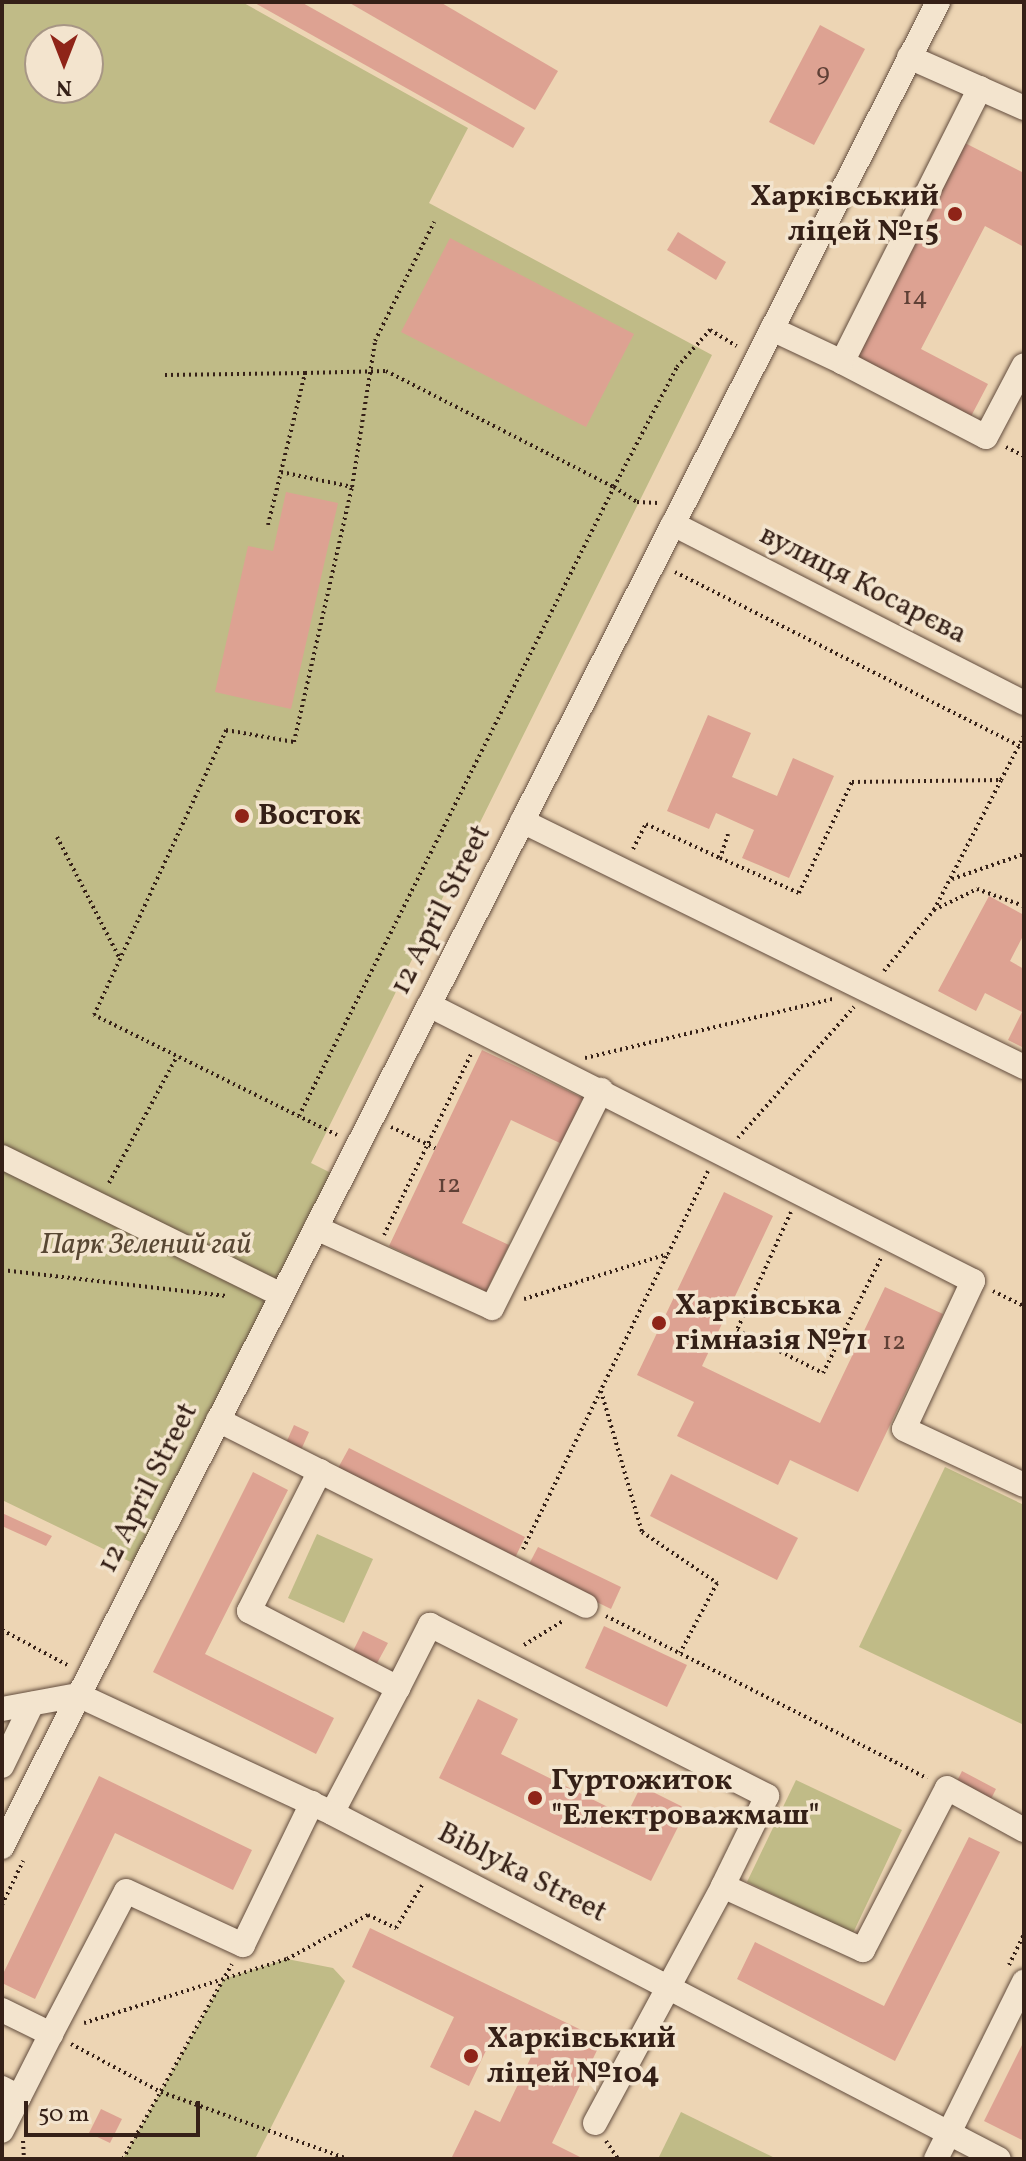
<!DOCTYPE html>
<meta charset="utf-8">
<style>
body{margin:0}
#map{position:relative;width:1026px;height:2161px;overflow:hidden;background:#edd5b4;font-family:Vollkorn,serif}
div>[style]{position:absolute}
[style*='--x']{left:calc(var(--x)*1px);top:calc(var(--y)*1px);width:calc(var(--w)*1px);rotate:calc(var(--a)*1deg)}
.green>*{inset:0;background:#c0bb87}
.building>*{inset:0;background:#dda292}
.path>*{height:4px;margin-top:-2px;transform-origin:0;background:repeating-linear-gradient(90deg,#352017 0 2px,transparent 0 6px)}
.roads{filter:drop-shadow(0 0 2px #634d3e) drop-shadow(0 0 2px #634d3e)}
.minor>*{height:24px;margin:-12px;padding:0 12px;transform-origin:12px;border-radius:12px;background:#f3e4ce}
.dots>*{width:22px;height:22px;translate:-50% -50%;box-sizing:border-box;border:4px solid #f3e4ce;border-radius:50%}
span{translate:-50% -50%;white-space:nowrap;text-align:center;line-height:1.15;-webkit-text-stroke:7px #f3e4ce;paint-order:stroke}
.number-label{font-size:26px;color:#5f4036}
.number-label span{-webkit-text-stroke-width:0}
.poi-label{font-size:30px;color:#352017;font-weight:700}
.right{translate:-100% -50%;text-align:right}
.left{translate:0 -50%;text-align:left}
.street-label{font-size:30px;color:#352017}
.park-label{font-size:30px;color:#584733;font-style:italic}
.frame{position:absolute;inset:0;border:4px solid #352017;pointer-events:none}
.north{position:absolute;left:24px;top:24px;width:80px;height:80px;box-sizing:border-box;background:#f3e4ce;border:2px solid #a79685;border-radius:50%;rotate:180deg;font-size:22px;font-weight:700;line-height:32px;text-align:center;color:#352017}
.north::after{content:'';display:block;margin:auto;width:28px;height:36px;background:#8f2418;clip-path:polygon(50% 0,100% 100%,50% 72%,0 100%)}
.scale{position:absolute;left:24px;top:2101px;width:176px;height:36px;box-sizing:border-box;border:4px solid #352017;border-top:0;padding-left:10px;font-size:24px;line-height:28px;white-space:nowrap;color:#352017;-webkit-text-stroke:6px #f3e4ce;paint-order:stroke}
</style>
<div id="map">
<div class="green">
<i style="clip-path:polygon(evenodd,2px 2px,242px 2px,468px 128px,429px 203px,712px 355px,311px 1163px,343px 1179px,143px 1568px,2px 1500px,2px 2px,40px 40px,88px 40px,88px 88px,40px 88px,40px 40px)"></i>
<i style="clip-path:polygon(945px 1467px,1024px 1505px,1024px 1725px,859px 1647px)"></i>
<i style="clip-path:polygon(317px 1534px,373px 1559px,344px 1623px,288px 1598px)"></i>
<i style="clip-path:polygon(796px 1780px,902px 1830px,853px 1933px,747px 1882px)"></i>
<i style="clip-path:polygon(287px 1959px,333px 1968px,345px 1981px,255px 2159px,123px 2159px,224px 1979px)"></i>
<i style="clip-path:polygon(681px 2112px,777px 2159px,658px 2159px)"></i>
</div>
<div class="building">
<i style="clip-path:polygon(253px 2px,301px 2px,525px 128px,513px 148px)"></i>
<i style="clip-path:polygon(348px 2px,440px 2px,558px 71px,535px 110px)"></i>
<i style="clip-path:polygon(820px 25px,865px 49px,814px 145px,769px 122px)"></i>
<i style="clip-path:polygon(965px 143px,1024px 173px,1024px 247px,985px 226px,921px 349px,988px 384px,967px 424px,849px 362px)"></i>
<i style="clip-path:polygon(678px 232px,726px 262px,716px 280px,667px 250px)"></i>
<i style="clip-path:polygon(450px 238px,634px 334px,586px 427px,401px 332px)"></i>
<i style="clip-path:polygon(286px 492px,338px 503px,291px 709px,215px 692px,248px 546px,273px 551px)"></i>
<i style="clip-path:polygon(708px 715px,751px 733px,732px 777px,777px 796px,793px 758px,834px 776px,789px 878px,742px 858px,754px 830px,716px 813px,709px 829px,667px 811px)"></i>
<i style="clip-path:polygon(989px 896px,1024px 915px,1024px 934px,1010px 961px,1024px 969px,1024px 1048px,1008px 1040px,1022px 1012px,985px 993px,976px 1011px,938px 991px)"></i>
<i style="clip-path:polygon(482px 1050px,583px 1098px,562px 1144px,511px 1120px,462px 1223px,509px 1245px,486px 1292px,389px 1246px)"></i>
<i style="clip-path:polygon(724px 1192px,773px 1216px,702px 1366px,820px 1423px,885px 1287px,943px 1314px,858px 1492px,790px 1460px,778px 1485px,677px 1436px,694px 1402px,637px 1375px)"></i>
<i style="clip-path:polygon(294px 1425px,309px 1432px,301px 1450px,286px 1443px)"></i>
<i style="clip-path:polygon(349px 1448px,525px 1537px,514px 1560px,337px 1470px)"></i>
<i style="clip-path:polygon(253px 1472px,288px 1490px,205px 1654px,334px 1718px,316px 1754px,153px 1672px)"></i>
<i style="clip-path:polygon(671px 1474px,798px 1538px,777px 1580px,650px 1516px)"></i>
<i style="clip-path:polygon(2px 1513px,52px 1536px,46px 1546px,2px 1526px)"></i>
<i style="clip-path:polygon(538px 1547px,621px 1587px,611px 1609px,527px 1568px)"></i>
<i style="clip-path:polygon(604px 1626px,687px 1665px,667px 1707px,585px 1668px)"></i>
<i style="clip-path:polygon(363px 1631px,388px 1643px,376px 1665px,352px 1653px)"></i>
<i style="clip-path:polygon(478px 1699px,518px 1719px,501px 1754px,626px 1816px,641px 1786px,687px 1809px,651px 1881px,439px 1778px)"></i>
<i style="clip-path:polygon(962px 1771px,996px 1789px,989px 1803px,955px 1785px)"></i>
<i style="clip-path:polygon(99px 1776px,252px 1850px,233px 1890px,115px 1833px,35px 1999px,2px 1983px,2px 1976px)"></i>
<i style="clip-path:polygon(969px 1837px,1000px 1852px,895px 2061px,737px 1979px,755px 1942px,884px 2006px)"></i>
<i style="clip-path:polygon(370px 1928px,602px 2040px,552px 2143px,584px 2159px,452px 2157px,475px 2110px,500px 2122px,532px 2055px,493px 2036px,469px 2086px,430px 2067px,454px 2017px,352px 1967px)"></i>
<i style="clip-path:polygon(1024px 2041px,1024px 2141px,984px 2121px)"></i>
<i style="clip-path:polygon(101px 2109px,122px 2119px,110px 2143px,89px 2133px)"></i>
</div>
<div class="path">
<i style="--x:165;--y:375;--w:140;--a:-0.8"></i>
<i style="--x:1006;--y:447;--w:20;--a:27"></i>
<i style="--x:281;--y:472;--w:73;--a:11.9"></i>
<i style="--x:268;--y:525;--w:156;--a:-76.3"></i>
<i style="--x:305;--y:373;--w:81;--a:-1.4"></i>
<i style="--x:386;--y:371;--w:256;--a:27"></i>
<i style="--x:614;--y:487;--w:136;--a:-62.3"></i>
<i style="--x:677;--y:367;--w:50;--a:-48.3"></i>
<i style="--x:710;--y:330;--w:31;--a:31"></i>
<i style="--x:675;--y:572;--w:391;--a:26.8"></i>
<i style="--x:728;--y:834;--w:25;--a:108"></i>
<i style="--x:720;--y:858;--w:86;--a:23.9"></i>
<i style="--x:799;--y:893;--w:123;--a:-64.5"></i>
<i style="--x:852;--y:782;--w:149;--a:-0.8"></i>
<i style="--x:1001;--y:780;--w:50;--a:-62.4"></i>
<i style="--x:57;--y:837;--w:137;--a:62.7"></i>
<i style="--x:633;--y:849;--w:28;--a:-63"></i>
<i style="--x:646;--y:824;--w:81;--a:24.7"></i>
<i style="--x:952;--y:879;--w:76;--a:-19.1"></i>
<i style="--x:934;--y:910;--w:48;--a:-26"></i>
<i style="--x:977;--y:889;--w:50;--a:19.9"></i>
<i style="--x:884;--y:971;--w:79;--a:-50.7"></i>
<i style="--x:934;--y:910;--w:146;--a:-62.7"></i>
<i style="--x:585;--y:1058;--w:255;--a:-13.4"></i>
<i style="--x:299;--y:1116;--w:703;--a:-63.4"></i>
<i style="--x:614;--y:487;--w:27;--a:33"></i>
<i style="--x:637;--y:502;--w:21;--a:3"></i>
<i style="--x:391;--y:1127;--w:49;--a:25.5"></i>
<i style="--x:337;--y:1135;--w:271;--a:-153.7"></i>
<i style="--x:94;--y:1015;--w:314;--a:-65.1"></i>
<i style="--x:226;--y:730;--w:69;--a:10"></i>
<i style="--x:294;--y:742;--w:262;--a:-77.2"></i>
<i style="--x:352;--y:487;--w:148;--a:-81"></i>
<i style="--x:375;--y:341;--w:133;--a:-63.6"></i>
<i style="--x:738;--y:1138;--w:175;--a:-48.5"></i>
<i style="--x:109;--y:1183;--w:144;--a:-61.8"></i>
<i style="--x:791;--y:1212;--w:130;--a:114.6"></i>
<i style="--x:737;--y:1330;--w:96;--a:26.6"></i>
<i style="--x:823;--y:1373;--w:129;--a:-63.2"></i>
<i style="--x:384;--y:1235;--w:203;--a:-64.3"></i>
<i style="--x:2;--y:1270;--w:226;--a:6.6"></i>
<i style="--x:993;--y:1291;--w:34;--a:26"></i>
<i style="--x:524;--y:1299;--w:151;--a:-17.4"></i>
<i style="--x:668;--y:1254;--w:92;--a:-64.3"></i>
<i style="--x:601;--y:1391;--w:147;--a:73.8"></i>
<i style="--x:642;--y:1532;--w:91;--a:34.2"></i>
<i style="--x:717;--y:1583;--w:79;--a:117.9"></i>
<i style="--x:523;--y:1549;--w:327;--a:-63.9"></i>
<i style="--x:606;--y:1616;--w:360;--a:26.8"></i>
<i style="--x:2;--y:1630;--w:74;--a:28.3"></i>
<i style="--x:524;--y:1645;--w:46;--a:-31.6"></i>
<i style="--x:2;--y:1905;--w:49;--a:-64.5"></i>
<i style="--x:1009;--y:1965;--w:34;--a:-64"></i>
<i style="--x:84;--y:2023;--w:213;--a:-17.5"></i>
<i style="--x:287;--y:1959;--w:92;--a:-28.5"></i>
<i style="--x:368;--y:1915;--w:31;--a:25"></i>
<i style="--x:396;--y:1928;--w:50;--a:-58.8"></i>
<i style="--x:71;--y:2044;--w:102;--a:28.1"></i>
<i style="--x:161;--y:2092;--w:199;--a:19.7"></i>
<i style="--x:23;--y:2141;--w:18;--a:87"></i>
<i style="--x:606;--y:2141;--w:22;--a:56"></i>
<i style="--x:123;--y:2159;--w:223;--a:-60.8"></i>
</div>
<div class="roads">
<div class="minor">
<i style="--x:909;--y:57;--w:126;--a:23.9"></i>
<i style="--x:980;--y:88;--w:307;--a:116.7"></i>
<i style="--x:842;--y:362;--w:162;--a:27.5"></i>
<i style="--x:986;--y:437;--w:81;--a:-62.2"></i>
<i style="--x:772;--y:329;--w:77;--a:25.2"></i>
<i style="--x:673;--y:524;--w:394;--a:27"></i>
<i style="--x:522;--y:821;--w:559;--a:26.11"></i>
<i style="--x:429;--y:1005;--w:610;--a:26.9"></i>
<i style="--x:973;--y:1281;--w:163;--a:115"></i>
<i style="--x:904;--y:1429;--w:132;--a:25"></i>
<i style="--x:2;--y:1157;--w:311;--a:26.3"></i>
<i style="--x:316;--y:1228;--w:193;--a:24.4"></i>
<i style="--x:492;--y:1308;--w:244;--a:-63.4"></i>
<i style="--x:218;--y:1420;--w:412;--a:26.8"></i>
<i style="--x:320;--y:1471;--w:157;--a:116.9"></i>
<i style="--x:249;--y:1611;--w:168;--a:27.3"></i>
<i style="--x:398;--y:1688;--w:141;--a:117.8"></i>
<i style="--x:398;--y:1688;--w:71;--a:-63.1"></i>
<i style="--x:430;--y:1625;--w:378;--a:26.9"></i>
<i style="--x:767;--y:1796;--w:100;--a:116.1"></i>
<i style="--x:2;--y:1709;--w:77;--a:-10.4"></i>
<i style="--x:78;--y:1695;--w:280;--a:24.9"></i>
<i style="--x:332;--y:1813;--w:751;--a:27.42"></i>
<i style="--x:2;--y:1766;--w:69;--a:-64.2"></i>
<i style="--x:2;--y:1847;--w:2069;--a:-63.1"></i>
<i style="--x:2;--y:2010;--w:55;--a:26.1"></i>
<i style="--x:51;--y:2034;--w:71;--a:116.9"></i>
<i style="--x:51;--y:2034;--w:161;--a:-62.3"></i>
<i style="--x:126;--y:1891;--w:129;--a:24.8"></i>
<i style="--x:243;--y:1945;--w:158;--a:-64.1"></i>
<i style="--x:2;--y:2088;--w:19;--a:28"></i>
<i style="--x:19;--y:2097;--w:38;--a:117"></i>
<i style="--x:595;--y:2123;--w:269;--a:-61.6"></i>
<i style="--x:723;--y:1886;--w:154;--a:24.6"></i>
<i style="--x:863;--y:1950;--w:182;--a:-62.6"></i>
<i style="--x:947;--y:1788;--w:88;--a:28.6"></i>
<i style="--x:936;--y:2159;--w:198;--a:-63.6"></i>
</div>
</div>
<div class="dots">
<i style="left:955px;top:214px;background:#8f2418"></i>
<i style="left:242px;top:816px;background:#8f2418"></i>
<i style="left:659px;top:1323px;background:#8f2418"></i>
<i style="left:535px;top:1798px;background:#8f2418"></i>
<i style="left:471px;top:2056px;background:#8f2418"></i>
</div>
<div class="number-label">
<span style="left:823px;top:74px">9</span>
<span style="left:915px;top:298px">14</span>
<span style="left:449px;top:1186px">12</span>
<span style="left:894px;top:1343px">12</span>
</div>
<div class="poi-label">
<span class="right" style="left:939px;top:214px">Харківський<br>ліцей №15</span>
<span class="left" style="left:258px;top:816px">Восток</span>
<span class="left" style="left:675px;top:1323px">Харківська<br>гімназія №71</span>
<span class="left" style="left:551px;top:1798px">Гуртожиток<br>"Електроважмаш"</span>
<span class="left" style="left:487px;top:2056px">Харківський<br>ліцей №104</span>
</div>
<div class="street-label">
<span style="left:863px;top:585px;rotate:27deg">вулиця Косарєва</span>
<span style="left:441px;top:910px;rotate:-63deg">12 April Street</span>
<span style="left:148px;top:1488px;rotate:-63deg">12 April Street</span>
<span style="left:522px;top:1873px;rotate:27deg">Biblyka Street</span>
</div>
<div class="park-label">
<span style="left:146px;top:1245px">Парк Зелений гай</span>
</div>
<div class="frame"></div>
<div class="north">N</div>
<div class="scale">50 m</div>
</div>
